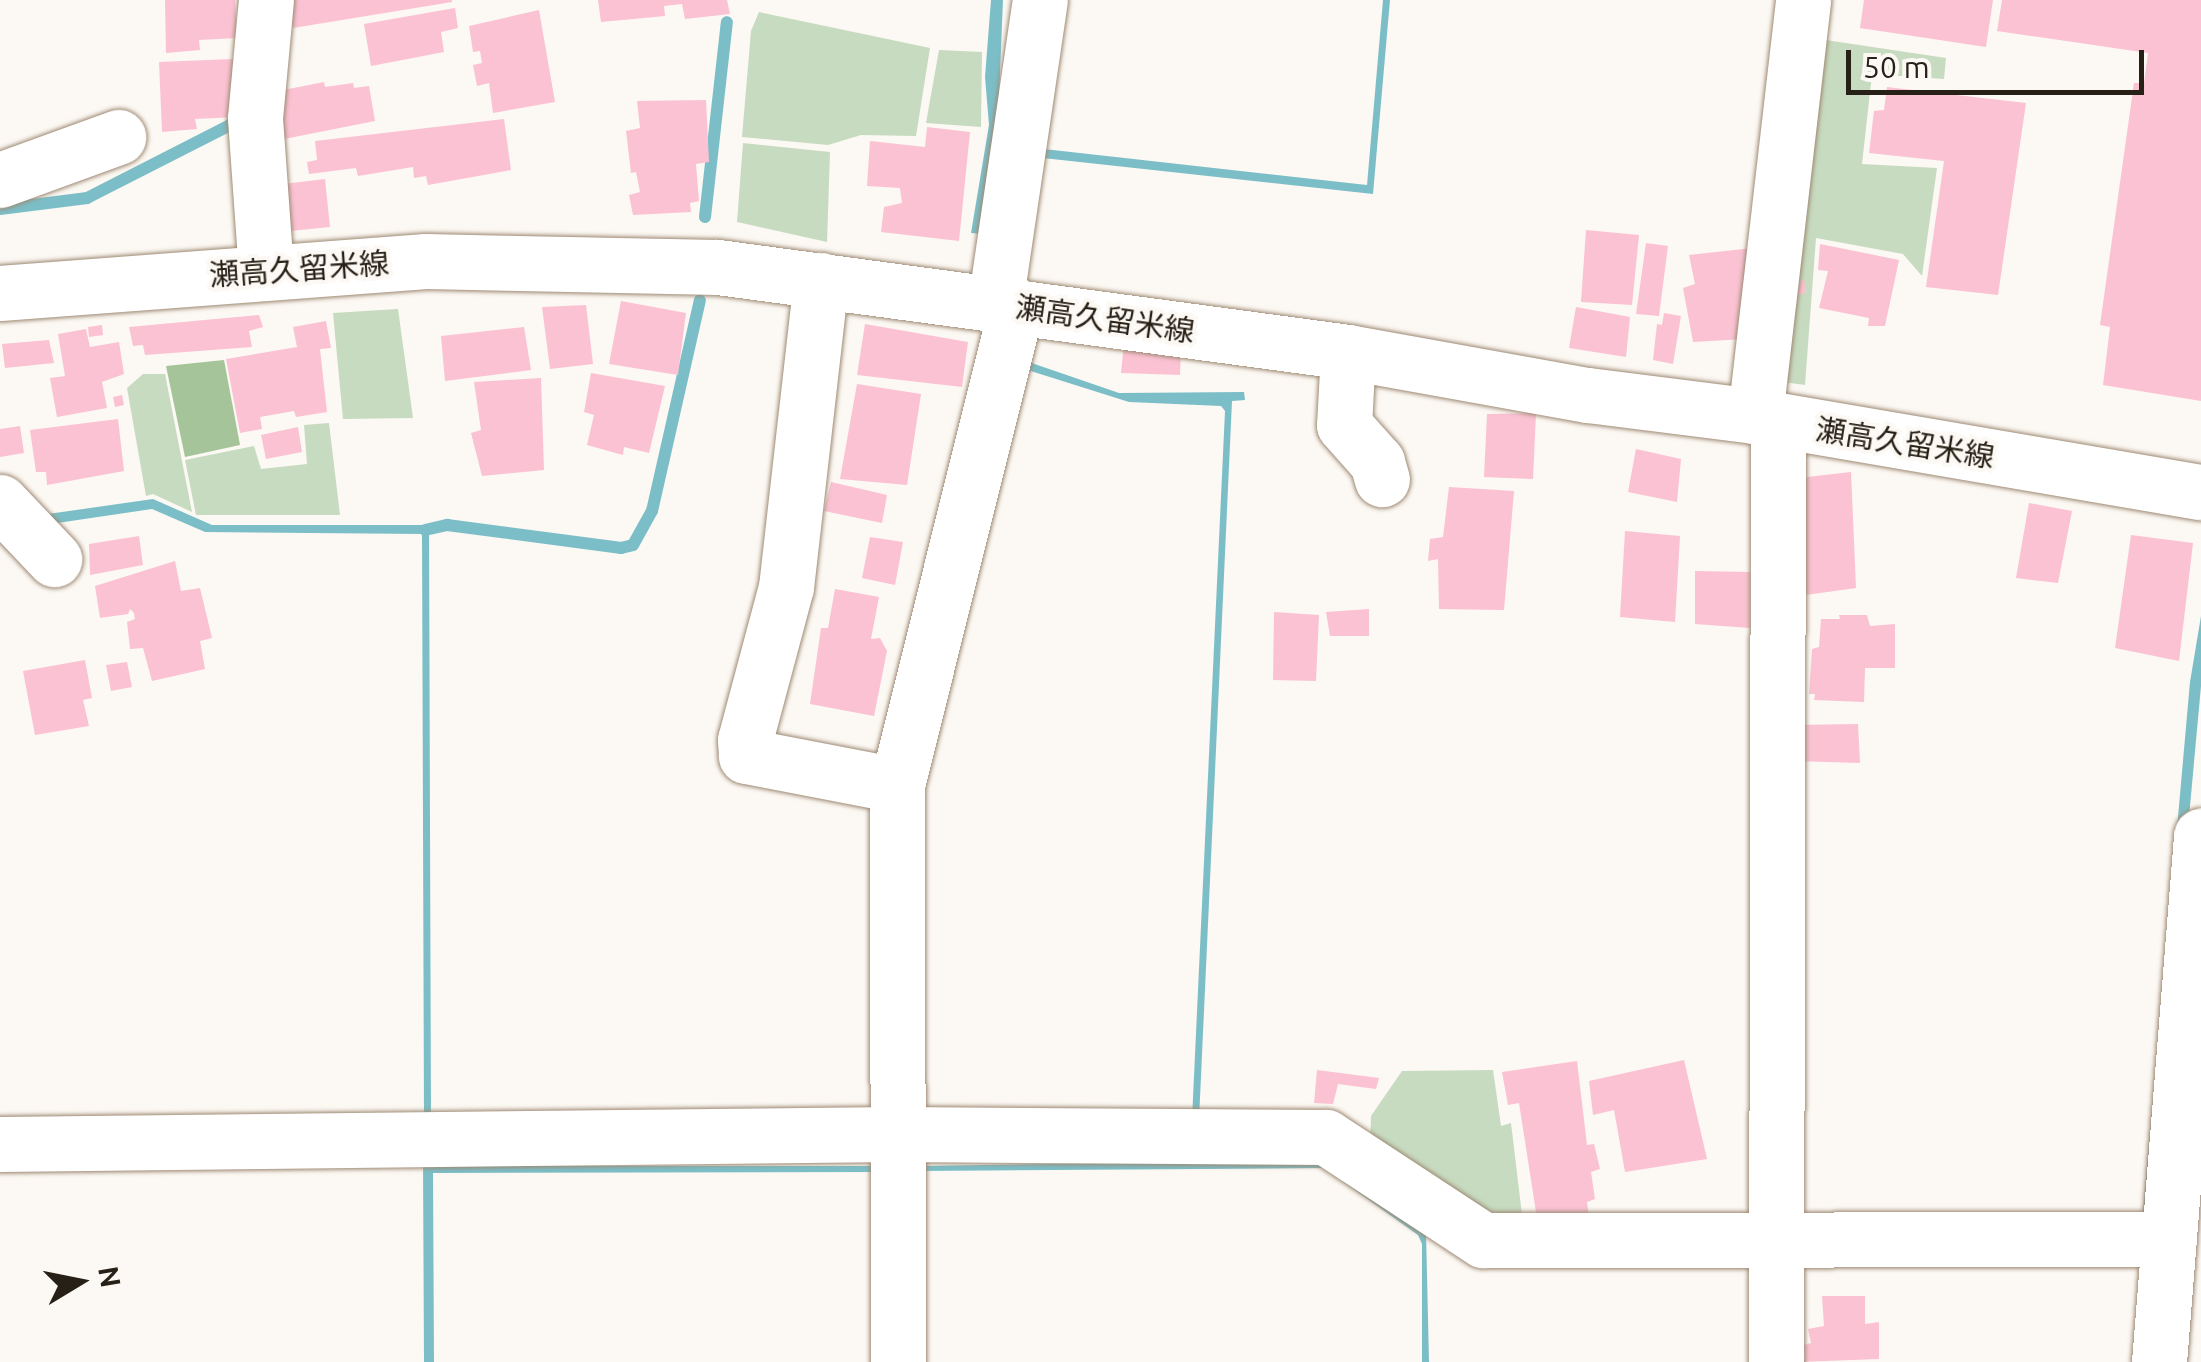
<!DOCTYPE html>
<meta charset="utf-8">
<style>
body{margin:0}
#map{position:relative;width:2201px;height:1362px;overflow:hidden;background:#fcf8f3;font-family:Ubuntu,"Noto Sans JP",sans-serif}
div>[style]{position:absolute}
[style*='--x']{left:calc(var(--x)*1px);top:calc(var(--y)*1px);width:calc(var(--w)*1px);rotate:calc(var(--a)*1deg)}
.green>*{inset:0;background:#c7dbc0}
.forest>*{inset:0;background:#a5c499}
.water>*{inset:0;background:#7cbec7}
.stream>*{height:12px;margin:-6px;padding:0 6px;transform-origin:6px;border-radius:6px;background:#7cbec7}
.building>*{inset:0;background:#fbc2d3}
.roads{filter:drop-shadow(0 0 2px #9e8a74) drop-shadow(0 0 2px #9e8a74)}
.minor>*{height:55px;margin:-27.5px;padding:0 27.5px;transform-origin:27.5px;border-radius:27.5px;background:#fff}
.major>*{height:55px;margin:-27.5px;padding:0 27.5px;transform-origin:27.5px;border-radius:27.5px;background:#fff}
span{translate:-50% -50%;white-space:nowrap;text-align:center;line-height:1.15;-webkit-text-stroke:8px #fcf8f3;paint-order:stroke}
.street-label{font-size:30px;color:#272017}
.north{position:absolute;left:30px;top:1232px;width:100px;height:100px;-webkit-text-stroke:8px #fcf8f3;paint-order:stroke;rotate:80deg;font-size:28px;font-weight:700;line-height:40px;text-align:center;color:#272017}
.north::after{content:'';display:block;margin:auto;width:35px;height:45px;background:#272017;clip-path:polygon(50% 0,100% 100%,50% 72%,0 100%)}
.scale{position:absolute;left:1846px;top:50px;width:298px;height:45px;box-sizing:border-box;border:5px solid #272017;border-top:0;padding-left:12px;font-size:30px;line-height:35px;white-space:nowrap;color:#272017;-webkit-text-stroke:8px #fcf8f3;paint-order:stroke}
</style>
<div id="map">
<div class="green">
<i style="clip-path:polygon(759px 12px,930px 48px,916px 136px,861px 135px,828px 145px,742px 137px,751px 31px)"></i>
<i style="clip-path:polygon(1819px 39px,1946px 58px,1944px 79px,1872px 74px,1862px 164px,1937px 168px,1922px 276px,1903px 254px,1816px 238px,1805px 385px,1776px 381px)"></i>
<i style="clip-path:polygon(939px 50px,982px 52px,981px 127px,926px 123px)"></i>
<i style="clip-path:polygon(743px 143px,830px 152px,827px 242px,737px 222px)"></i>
<i style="clip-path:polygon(398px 309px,413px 418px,343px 419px,333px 313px)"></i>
<i style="clip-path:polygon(143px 374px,165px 374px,192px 512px,153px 494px,146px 496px,127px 388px)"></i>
<i style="clip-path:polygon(329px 423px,340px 515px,196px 515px,185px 460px,254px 446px,261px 469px,307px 464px,304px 425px)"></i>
<i style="clip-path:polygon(1493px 1070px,1501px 1126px,1511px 1123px,1523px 1223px,1455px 1199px,1370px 1147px,1371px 1116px,1402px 1071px)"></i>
</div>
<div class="forest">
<i style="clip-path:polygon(224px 360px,240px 445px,185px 457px,166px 366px)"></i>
</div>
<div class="water">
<i style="clip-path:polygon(991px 0,1003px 0,997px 147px,982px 234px,971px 233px,989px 125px,985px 77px)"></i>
<i style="clip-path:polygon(1383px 0,1390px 0,1373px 194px,1043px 158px,1044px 149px,1367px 185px)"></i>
<i style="clip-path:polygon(1020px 359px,1119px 393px,1244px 392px,1245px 400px,1232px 401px,1199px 1120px,1192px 1119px,1225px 411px,1221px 406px,1129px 402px,1018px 367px)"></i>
<i style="clip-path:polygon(153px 499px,212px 525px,429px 525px,431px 1120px,424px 1121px,422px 534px,205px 532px,152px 509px,37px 526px,34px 516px)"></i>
<i style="clip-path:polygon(2201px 616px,2201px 686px,2152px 1221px,2142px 1222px,2190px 682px)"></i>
<i style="clip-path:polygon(423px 1160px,433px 1166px,879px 1166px,879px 1172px,433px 1173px,434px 1362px,424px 1362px)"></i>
<i style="clip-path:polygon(1324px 1160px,1426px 1232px,1429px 1362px,1422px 1362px,1422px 1244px,1418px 1235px,1324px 1168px,921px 1171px,920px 1166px)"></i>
</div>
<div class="stream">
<i style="--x:0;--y:209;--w:88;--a:-7.2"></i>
<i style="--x:87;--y:198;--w:161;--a:-27"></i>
<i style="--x:230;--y:125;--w:12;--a:-9"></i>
<i style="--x:705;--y:217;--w:196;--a:-83.6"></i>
<i style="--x:425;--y:530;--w:23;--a:-13"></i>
<i style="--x:447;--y:525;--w:176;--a:7.5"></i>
<i style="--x:621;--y:548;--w:12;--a:-14"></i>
<i style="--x:633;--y:545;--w:39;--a:-61"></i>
<i style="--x:652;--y:511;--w:216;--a:-77.2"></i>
</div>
<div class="building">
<i style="clip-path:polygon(165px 0,235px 0,237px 38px,199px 40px,200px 50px,166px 53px)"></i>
<i style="clip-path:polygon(288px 0,452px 0,452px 2px,293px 28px)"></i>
<i style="clip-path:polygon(598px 0,727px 0,730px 14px,685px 19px,682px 4px,664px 6px,665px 16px,601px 22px)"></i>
<i style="clip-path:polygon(1864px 0,1993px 0,1986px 47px,1860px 28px)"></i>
<i style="clip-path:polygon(2002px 0,2201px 0,2201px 401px,2103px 385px,2110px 327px,2100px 325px,2134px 83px,2144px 83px,2148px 53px,1997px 31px)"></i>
<i style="clip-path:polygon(455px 8px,458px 28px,441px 32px,444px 52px,371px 66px,364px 24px)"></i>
<i style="clip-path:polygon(539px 10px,555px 102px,493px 113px,489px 83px,477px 86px,473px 65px,482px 63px,480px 51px,473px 52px,469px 26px)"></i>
<i style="clip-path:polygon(233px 59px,236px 117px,195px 119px,197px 129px,162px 132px,159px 62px)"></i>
<i style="clip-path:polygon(324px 82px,325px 87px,353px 83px,354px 88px,369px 86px,375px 121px,274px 141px,273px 92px)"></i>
<i style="clip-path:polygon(1887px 87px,2026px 103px,1998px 295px,1926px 287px,1944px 161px,1869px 153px,1874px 111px,1884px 110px)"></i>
<i style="clip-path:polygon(706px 100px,709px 162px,696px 164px,699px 201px,690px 203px,691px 212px,633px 215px,629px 195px,640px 192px,636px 172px,631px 173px,626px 131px,640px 128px,637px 101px)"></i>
<i style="clip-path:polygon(504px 119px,511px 170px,428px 185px,426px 176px,414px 178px,413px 167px,358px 176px,356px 168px,309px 174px,307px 162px,317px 160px,315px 141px)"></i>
<i style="clip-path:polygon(927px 127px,970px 132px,959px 241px,881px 232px,884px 207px,902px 203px,900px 188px,867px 186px,870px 141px,925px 147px)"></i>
<i style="clip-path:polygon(325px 179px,330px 227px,280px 232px,275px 185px)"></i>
<i style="clip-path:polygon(1586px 230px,1639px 235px,1632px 305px,1581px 302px)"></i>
<i style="clip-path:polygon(1646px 243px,1668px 246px,1659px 316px,1636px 314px)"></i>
<i style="clip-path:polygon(1820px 244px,1899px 260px,1885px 326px,1868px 326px,1869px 318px,1819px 308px,1828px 271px,1818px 270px)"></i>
<i style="clip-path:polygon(1752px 248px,1762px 338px,1693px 342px,1683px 288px,1695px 284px,1689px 255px)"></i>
<i style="clip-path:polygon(1804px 279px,1806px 293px,1795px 295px,1793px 286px)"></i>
<i style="clip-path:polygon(621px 301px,686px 313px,678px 375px,609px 364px)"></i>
<i style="clip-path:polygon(586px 305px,593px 364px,550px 369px,542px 307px)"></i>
<i style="clip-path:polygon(1576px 307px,1630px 317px,1626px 357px,1569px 348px)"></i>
<i style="clip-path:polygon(1664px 313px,1681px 316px,1673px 364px,1653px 360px,1657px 324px,1662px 325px)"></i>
<i style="clip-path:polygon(259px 315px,263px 327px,249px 331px,252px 347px,145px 355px,143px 345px,133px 346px,129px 327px)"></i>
<i style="clip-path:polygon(326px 321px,331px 348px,320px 349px,327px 412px,296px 417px,294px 411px,260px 417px,262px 429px,240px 433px,226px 359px,297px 347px,293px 327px)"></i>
<i style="clip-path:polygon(1126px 321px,1182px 324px,1180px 375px,1121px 373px)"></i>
<i style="clip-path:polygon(865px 324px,968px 342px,962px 387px,857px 375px)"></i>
<i style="clip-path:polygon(102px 325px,103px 335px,89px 337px,88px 327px)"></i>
<i style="clip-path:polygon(524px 327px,531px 370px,445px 381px,441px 336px)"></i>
<i style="clip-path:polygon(86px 329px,90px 347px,119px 342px,124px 374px,102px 382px,107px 408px,57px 417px,50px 378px,65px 376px,58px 334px)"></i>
<i style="clip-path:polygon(49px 340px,54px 363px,5px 368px,2px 344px)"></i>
<i style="clip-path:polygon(591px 373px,665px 386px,649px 453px,624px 447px,623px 455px,587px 445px,594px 415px,584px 412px)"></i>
<i style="clip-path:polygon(541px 378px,544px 470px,482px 476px,471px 433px,481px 430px,474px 382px)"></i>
<i style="clip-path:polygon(857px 384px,921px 394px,907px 485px,840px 479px)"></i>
<i style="clip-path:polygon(122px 395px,124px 405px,115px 407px,113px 397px)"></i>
<i style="clip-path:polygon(1536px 413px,1533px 479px,1484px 477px,1487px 414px)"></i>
<i style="clip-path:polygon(118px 419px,124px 471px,47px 485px,46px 472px,36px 472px,30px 430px)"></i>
<i style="clip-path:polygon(20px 426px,24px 453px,0 457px,0 429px)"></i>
<i style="clip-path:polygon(298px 427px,302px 452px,266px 459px,261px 435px)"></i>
<i style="clip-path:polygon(1636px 449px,1681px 459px,1677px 502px,1628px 492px)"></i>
<i style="clip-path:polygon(1851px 472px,1856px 588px,1806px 595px,1798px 478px)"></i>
<i style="clip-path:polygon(831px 482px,887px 495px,882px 523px,824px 511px)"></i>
<i style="clip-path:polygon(1449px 487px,1514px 491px,1504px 610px,1439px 609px,1438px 559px,1428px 561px,1430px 539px,1443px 537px)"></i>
<i style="clip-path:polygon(2029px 503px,2072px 511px,2058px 583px,2016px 578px)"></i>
<i style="clip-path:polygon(1625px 531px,1680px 536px,1675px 622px,1620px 617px)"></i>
<i style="clip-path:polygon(2131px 535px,2193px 543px,2179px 661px,2115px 648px)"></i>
<i style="clip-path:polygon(139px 536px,143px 565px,90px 575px,89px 544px)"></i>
<i style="clip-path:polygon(870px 537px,903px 542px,895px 585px,862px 578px)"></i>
<i style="clip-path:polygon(175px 561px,181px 591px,200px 588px,212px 638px,200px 641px,205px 669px,152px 681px,143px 648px,130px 649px,127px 622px,135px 619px,134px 613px,130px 609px,128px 614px,100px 618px,95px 586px)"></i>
<i style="clip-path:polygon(1695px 571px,1750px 572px,1750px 628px,1695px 624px)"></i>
<i style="clip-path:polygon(835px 589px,879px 597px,871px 639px,880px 638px,887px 651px,874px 716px,810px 704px,821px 628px,828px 628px)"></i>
<i style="clip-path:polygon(1369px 609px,1369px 636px,1330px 636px,1326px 612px)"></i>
<i style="clip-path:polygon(1274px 612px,1319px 615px,1316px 681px,1273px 680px)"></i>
<i style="clip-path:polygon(1839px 615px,1867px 615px,1870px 626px,1895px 624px,1895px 668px,1865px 668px,1864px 702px,1814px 700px,1815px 694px,1809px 694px,1812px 649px,1819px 647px,1821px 619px,1840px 619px)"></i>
<i style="clip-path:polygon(85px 660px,92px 698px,83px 700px,89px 726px,35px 735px,23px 671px)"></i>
<i style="clip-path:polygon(127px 662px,132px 687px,111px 691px,106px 665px)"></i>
<i style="clip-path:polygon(1858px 724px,1860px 763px,1794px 761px,1794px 725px)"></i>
<i style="clip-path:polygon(1684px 1060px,1707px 1159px,1625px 1172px,1614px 1110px,1593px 1115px,1589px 1081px)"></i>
<i style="clip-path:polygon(1577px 1061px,1587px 1145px,1594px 1144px,1600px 1169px,1591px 1172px,1595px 1199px,1587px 1202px,1589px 1217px,1538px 1225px,1519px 1103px,1508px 1105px,1502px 1072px)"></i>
<i style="clip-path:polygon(1317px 1070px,1379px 1078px,1376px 1089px,1338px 1084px,1333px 1104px,1314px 1103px)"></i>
<i style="clip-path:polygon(1822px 1296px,1865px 1296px,1865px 1324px,1879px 1322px,1879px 1359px,1797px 1362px,1805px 1359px,1804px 1345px,1811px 1343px,1808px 1329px,1824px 1326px)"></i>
</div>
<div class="roads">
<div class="minor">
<i style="--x:0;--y:180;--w:126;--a:-20"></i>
<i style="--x:266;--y:272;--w:154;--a:-94.1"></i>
<i style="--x:255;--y:118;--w:119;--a:-84.7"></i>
<i style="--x:821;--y:280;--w:309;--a:96.5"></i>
<i style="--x:786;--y:587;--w:158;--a:105"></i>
<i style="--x:745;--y:740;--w:16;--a:86"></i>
<i style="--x:746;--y:756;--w:154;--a:10.9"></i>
<i style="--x:995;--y:304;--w:307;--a:-81.6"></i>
<i style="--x:1348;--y:352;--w:73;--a:93.1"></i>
<i style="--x:1344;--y:425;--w:50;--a:48.3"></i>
<i style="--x:1377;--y:462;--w:18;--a:74"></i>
<i style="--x:1755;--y:416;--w:419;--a:-83.4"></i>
<i style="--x:0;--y:502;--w:79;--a:46.5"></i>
<i style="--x:0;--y:1144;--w:897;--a:-0.64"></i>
<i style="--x:897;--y:1134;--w:429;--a:0.4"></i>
<i style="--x:1326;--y:1137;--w:188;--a:33.3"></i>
<i style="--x:1483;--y:1240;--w:686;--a:-0.08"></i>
<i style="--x:898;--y:1362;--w:577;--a:-90.1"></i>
<i style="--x:897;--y:785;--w:494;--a:-76"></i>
<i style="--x:1776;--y:1362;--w:940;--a:-89.88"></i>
<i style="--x:2159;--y:1362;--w:528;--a:-85.43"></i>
</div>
<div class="major">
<i style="--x:0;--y:293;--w:427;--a:-4.3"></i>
<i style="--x:426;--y:261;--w:292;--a:1.2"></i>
<i style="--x:718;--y:267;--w:636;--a:7.68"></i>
<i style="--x:1348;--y:352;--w:244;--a:10.2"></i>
<i style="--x:1588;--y:395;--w:168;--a:7.2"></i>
<i style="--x:1755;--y:416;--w:452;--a:9.7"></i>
</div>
</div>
<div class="street-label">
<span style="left:299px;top:269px;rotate:-4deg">瀬高久留米線</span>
<span style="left:1105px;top:319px;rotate:8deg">瀬高久留米線</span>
<span style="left:1905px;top:443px;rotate:9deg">瀬高久留米線</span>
</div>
<div class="north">N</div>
<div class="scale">50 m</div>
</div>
